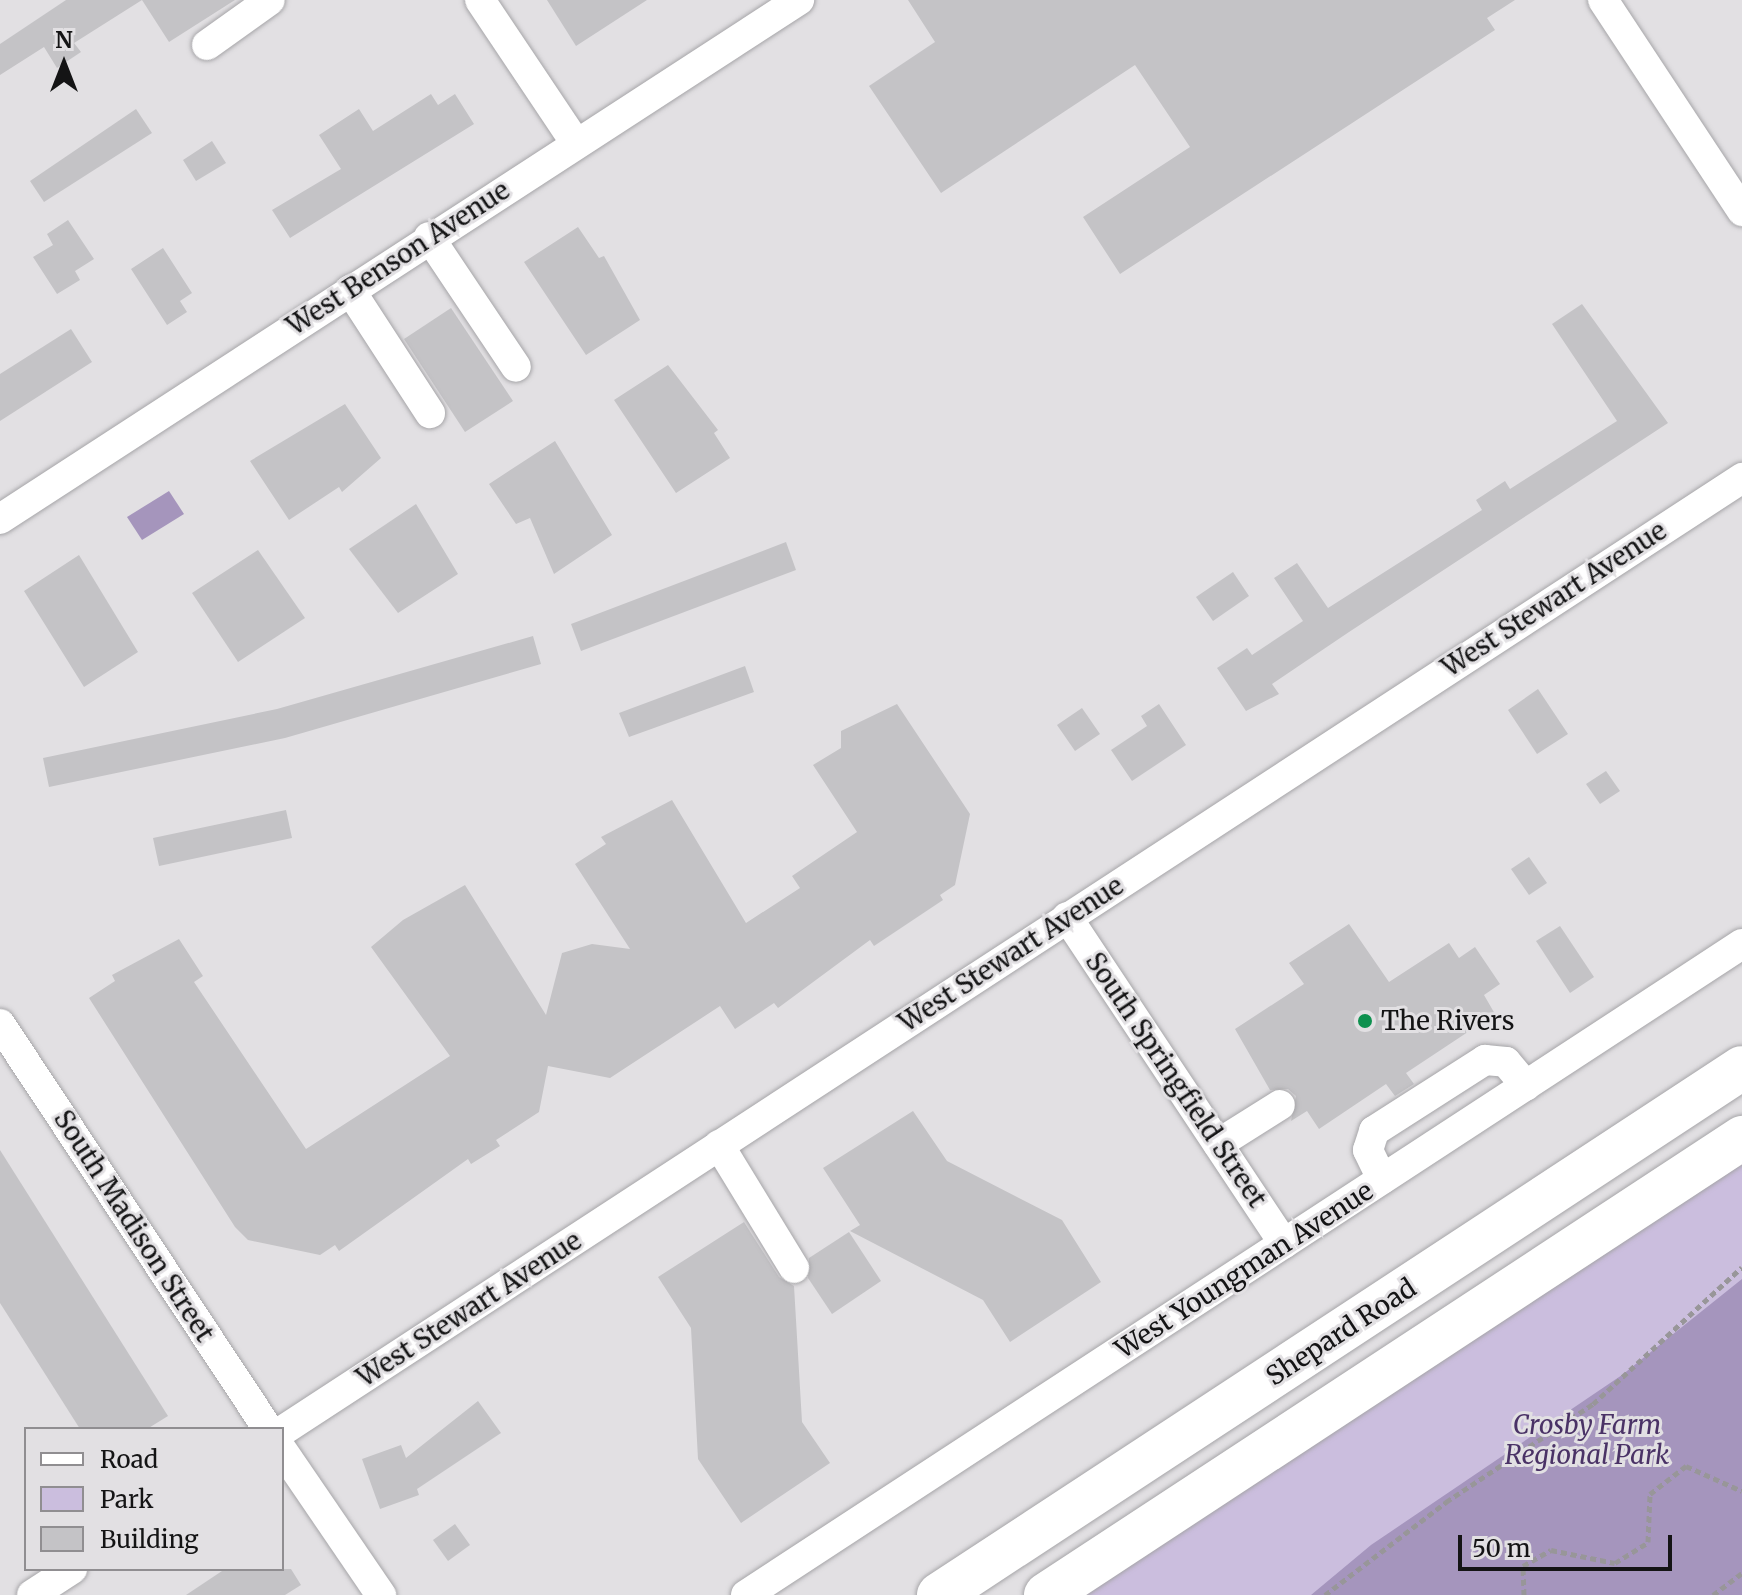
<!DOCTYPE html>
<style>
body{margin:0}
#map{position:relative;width:1742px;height:1595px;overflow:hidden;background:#e2e0e3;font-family:Merriweather,serif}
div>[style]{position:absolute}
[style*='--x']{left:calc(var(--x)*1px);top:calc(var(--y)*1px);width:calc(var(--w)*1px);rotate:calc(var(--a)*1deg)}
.green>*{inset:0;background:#cbbede}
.forest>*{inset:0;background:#a595bd}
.water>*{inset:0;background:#a595bc}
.building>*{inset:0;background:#c4c3c6}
.path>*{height:5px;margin-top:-2.5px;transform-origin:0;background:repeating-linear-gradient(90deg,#989699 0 6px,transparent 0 10px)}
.roads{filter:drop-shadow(0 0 2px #a6a5a8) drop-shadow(0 0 2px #a6a5a8)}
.minor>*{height:30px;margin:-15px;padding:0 15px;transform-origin:15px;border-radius:15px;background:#fff}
.highway>*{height:44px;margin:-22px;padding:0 22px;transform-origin:22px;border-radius:22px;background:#fff}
.dots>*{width:22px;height:22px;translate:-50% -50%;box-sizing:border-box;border:4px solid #e2e0e3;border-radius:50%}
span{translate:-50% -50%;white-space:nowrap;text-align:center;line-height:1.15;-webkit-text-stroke:6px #e2e0e3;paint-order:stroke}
.street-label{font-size:26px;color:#141415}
.poi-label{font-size:26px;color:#141415}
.left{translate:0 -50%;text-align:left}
.park-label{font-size:26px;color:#4a3266;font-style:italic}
.legend{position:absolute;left:24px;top:1427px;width:260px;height:144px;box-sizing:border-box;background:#e2e0e3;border:2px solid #908e91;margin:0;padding:10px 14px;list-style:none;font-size:24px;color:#141415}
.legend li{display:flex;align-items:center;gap:16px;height:40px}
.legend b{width:40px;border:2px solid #908e91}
.north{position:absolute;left:24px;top:24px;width:80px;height:80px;-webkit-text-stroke:6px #e2e0e3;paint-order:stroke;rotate:0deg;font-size:22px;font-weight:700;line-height:32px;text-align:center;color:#141415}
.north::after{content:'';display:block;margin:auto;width:28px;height:36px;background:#141415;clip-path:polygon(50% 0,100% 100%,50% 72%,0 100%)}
.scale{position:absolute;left:1458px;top:1535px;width:214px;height:36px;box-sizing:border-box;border:4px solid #141415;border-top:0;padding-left:10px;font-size:24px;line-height:28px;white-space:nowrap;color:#141415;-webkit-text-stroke:6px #e2e0e3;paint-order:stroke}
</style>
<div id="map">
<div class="green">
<i style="clip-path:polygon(1742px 1153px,1742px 1595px,1076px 1595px)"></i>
</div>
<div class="forest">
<i style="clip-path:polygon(1742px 1279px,1742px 1595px,1311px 1595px,1371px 1545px,1622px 1375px)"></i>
</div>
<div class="water">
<i style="clip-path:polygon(169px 491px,184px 514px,142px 540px,127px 517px)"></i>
</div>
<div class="building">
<i style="clip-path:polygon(66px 0,142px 0,74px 43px,81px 52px,57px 68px,44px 47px,0 75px,0 44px)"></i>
<i style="clip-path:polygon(142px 0,235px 0,169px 42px)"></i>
<i style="clip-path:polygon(547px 0,647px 0,576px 46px)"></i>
<i style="clip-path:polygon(908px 0,1515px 0,1487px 18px,1495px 30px,1120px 274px,1083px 217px,1190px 147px,1135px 65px,941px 193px,869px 86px,935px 42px)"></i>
<i style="clip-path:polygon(431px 94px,438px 105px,455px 94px,474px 124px,290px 238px,272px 210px,341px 169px,319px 135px,359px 109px,373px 131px)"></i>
<i style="clip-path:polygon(136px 109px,152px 133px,44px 202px,30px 181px)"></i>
<i style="clip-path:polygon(212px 141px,226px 163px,196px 181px,183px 160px)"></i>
<i style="clip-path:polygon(68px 220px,94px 259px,75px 271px,80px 280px,57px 294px,33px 257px,53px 245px,47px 234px)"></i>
<i style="clip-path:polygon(578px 227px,599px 258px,604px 256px,640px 320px,586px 355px,524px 262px)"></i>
<i style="clip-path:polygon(163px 248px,192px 293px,180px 301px,187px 312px,167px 325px,131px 269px)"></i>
<i style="clip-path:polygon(1582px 304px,1668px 423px,1349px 632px,1272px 684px,1279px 694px,1246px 711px,1217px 668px,1247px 648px,1252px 655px,1303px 621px,1274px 578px,1297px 563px,1328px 608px,1482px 510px,1476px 500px,1505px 481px,1510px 489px,1617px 421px,1552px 324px)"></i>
<i style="clip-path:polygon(451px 308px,513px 401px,465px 432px,404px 339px)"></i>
<i style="clip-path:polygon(71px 329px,92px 362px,0 421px,0 374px)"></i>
<i style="clip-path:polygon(668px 365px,718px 430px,714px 433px,730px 458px,676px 493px,614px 400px)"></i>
<i style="clip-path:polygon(345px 404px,381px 458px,342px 492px,339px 487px,289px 520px,250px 461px)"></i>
<i style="clip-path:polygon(555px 441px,612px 535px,554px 574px,530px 518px,516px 524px,489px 484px)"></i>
<i style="clip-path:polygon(416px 504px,458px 574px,398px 613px,349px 549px)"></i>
<i style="clip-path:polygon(786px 542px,796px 570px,581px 651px,571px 624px)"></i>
<i style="clip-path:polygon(258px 550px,305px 618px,238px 662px,192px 593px)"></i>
<i style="clip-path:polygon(79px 555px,138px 652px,84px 687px,24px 591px)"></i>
<i style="clip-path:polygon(1233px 572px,1249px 596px,1213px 621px,1196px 597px)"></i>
<i style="clip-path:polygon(533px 636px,541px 664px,285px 738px,49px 787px,43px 758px,277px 709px)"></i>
<i style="clip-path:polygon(745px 666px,754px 692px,629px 737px,619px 713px)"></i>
<i style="clip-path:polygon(1538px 689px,1568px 734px,1537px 754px,1508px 710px)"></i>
<i style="clip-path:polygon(897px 704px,970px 814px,955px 885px,940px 895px,943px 900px,874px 946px,870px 940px,778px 1008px,774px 1003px,735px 1029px,720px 1006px,610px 1078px,548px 1066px,539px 1112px,496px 1140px,500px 1146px,471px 1164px,468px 1159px,339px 1251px,335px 1245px,320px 1255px,248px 1240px,235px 1227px,89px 998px,115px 981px,112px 975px,179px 939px,203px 976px,194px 982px,306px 1149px,450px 1056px,371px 947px,403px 920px,465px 885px,546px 1015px,562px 953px,592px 944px,630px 949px,575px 864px,606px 844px,601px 837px,672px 800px,746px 923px,800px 888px,792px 876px,857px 832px,813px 765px,841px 748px,841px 731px)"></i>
<i style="clip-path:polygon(1159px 704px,1186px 745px,1132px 781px,1111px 750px,1147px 726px,1141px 716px)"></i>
<i style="clip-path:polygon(1082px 708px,1100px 734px,1075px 751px,1057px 725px)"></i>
<i style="clip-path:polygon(1606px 771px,1620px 791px,1600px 804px,1586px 784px)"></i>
<i style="clip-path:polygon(286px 810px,292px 838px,159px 866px,153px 838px)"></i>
<i style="clip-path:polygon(1529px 857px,1547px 883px,1529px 895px,1511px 869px)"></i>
<i style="clip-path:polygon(1349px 924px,1389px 982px,1449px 943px,1459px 958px,1475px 947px,1500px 984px,1484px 995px,1495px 1014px,1406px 1073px,1414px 1084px,1395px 1096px,1386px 1084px,1319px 1129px,1307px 1111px,1291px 1121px,1296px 1096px,1288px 1089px,1270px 1090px,1235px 1029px,1304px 984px,1289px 963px)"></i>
<i style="clip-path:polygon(1560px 926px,1594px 977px,1570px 993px,1536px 941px)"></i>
<i style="clip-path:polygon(913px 1111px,947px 1161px,1062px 1220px,1101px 1282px,1010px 1342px,983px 1300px,850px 1231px,860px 1225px,823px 1168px)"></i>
<i style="clip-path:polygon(0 1150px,168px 1416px,147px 1429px,80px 1429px,0 1303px)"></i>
<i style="clip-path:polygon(744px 1222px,779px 1277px,794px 1286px,802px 1422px,830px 1463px,741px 1523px,698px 1459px,691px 1328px,658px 1277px)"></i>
<i style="clip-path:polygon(849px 1232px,881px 1281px,832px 1314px,808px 1278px,809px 1258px)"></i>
<i style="clip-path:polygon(478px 1401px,501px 1433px,417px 1489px,419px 1495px,380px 1509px,362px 1459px,401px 1445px,406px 1458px)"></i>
<i style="clip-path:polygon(455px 1524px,470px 1545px,448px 1561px,433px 1540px)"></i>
<i style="clip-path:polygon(225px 1569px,291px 1569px,301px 1585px,285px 1595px,186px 1595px)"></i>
</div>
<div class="path">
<i style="--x:1325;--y:1595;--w:153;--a:-37.5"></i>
<i style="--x:1446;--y:1502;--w:177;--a:-33.7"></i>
<i style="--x:1593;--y:1404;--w:202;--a:-42.6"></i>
<i style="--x:1524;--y:1595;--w:29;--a:-92"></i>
<i style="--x:1523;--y:1566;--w:32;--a:-30"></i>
<i style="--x:1551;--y:1550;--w:65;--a:11.5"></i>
<i style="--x:1615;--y:1563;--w:39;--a:-32"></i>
<i style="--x:1648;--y:1542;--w:48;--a:-87.6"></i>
<i style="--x:1650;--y:1494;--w:46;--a:-37.9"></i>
<i style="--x:1686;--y:1466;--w:61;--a:24.1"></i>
<i style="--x:1713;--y:1595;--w:36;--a:-37"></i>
</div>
<div class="roads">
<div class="minor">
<i style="--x:480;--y:0;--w:171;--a:56.2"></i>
<i style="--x:1603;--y:0;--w:253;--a:56.6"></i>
<i style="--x:207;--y:45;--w:77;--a:-35.5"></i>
<i style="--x:429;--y:237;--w:156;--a:56.2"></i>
<i style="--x:350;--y:290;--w:147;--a:57"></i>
<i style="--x:0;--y:519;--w:953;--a:-33.01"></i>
<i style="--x:1067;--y:917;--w:392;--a:56.4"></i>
<i style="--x:0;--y:1024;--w:486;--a:56.5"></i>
<i style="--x:1218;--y:1144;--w:73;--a:-32.2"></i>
<i style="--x:719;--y:1145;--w:144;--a:58.6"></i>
<i style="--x:1382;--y:1179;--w:32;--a:-116"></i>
<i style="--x:1368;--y:1150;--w:20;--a:-72"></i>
<i style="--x:1374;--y:1131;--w:132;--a:-32.6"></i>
<i style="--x:1485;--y:1060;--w:21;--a:5"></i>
<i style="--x:1506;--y:1062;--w:31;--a:50"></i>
<i style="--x:282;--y:1431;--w:1744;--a:-33.13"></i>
<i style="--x:282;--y:1450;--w:176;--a:55.7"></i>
<i style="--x:32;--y:1595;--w:48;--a:-33"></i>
<i style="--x:746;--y:1595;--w:1190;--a:-33.17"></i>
</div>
<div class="highway">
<i style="--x:939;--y:1595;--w:960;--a:-33.28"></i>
<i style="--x:1046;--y:1595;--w:833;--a:-33.29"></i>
</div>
</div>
<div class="dots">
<i style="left:1365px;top:1021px;background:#0e914f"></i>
</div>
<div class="street-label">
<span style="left:398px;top:258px;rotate:-33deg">West Benson Avenue</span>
<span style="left:1554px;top:599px;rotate:-33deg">West Stewart Avenue</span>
<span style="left:1011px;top:954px;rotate:-33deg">West Stewart Avenue</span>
<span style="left:1176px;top:1080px;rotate:56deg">South Springfield Street</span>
<span style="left:134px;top:1226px;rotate:57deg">South Madison Street</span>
<span style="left:1244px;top:1270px;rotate:-33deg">West Youngman Avenue</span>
<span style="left:469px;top:1309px;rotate:-33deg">West Stewart Avenue</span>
<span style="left:1341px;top:1332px;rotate:-33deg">Shepard Road</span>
</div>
<div class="poi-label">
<span class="left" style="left:1381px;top:1021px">The Rivers</span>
</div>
<div class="park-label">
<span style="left:1587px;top:1440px">Crosby Farm<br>Regional Park</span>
</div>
<ul class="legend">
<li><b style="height:10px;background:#fff"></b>Road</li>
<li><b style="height:22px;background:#cbbede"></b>Park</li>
<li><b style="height:22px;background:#c4c3c6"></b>Building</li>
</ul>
<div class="north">N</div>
<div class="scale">50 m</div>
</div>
